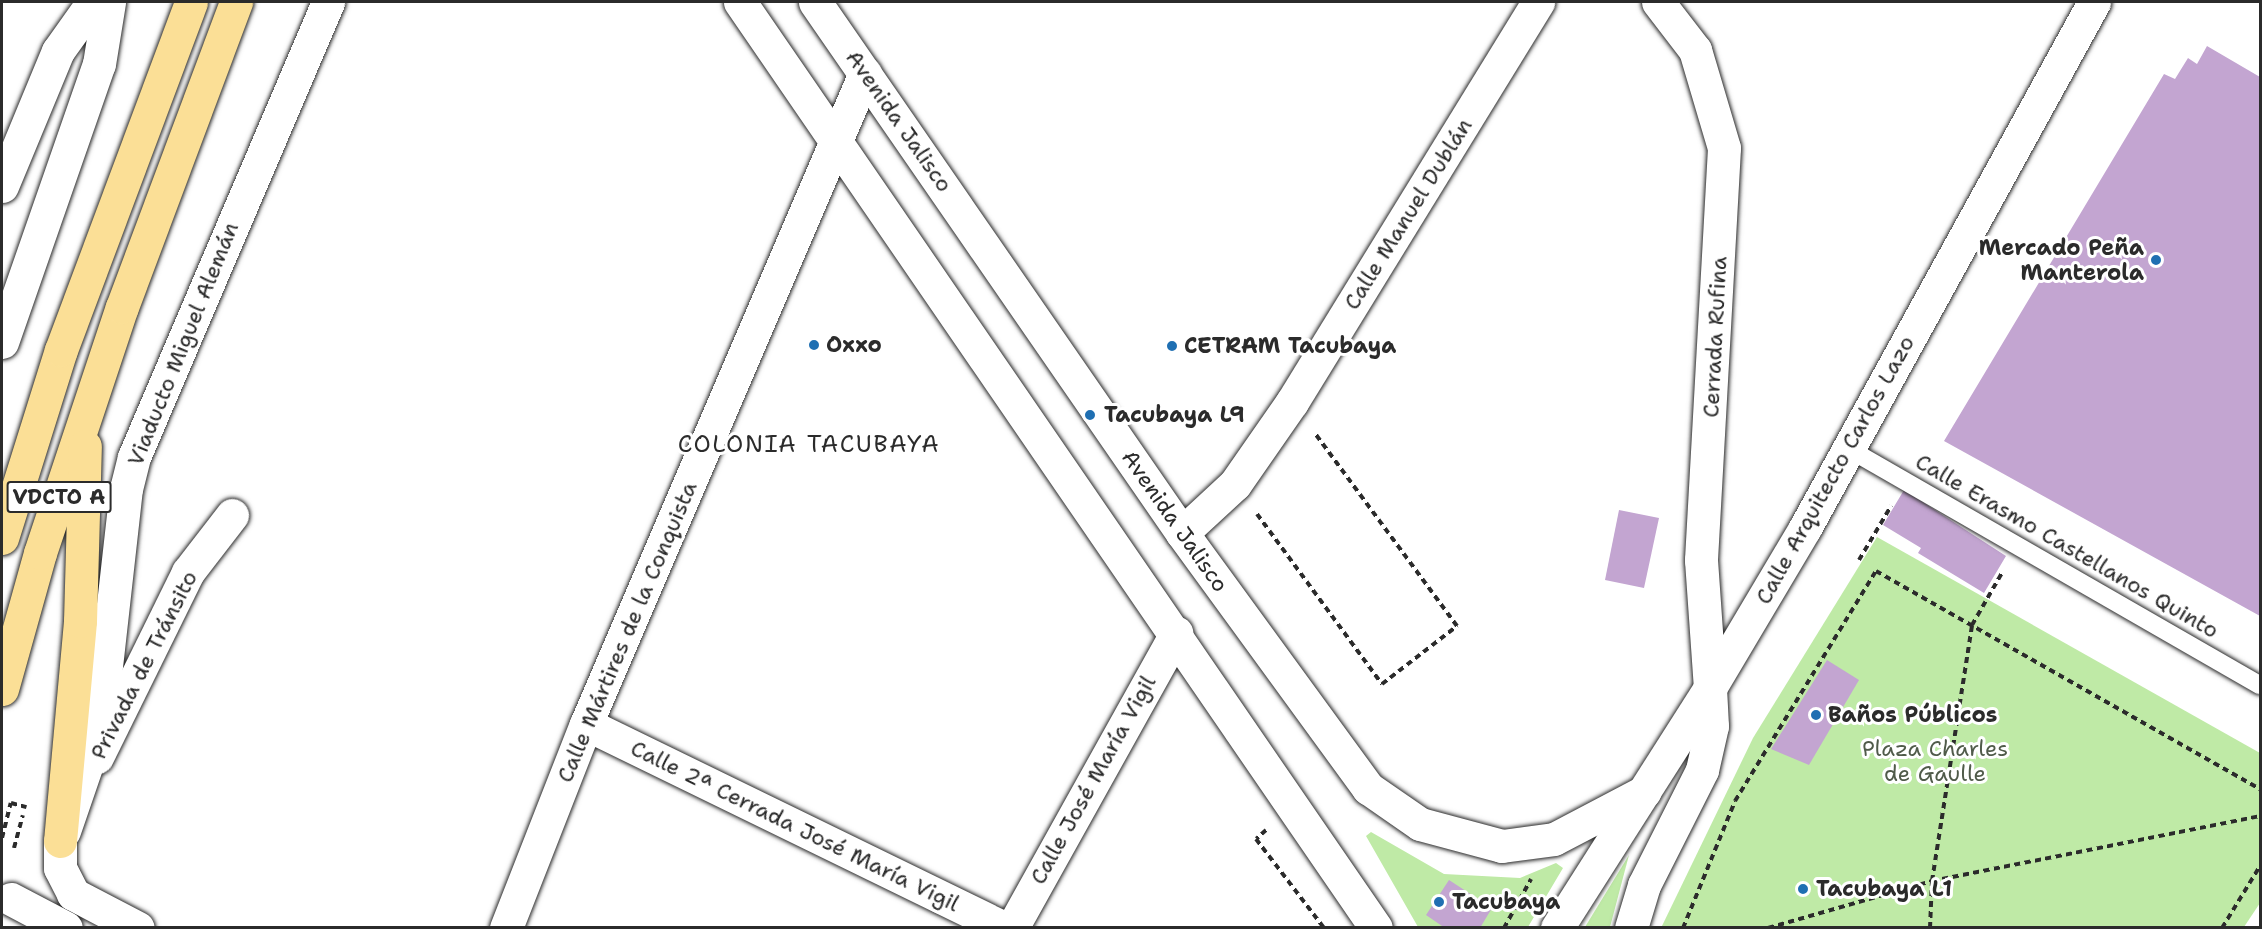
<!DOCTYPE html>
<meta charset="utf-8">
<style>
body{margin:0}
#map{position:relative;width:2262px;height:929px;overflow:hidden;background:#fff;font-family:"Shantell Sans",sans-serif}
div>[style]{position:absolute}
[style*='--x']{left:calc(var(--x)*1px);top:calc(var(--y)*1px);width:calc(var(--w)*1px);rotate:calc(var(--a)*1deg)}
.green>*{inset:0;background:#bfeaa6}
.building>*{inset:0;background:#c3a5d1}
.path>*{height:4px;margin-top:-2px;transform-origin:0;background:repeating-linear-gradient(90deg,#2b2b2b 0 6px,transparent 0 10.5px)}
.roads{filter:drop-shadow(0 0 2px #2b2b2b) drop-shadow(0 0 2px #2b2b2b)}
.service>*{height:18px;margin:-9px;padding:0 9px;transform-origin:9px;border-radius:9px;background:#fff}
.minor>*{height:33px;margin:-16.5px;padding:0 16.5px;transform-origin:16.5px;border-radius:16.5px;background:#fff}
.tertiary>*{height:33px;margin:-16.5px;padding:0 16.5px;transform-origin:16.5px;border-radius:16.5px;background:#fff}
.secondary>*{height:33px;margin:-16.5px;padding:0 16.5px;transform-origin:16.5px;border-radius:16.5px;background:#fff}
.motorway>*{height:33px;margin:-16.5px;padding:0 16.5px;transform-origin:16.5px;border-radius:16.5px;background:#fbdf96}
.dots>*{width:16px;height:16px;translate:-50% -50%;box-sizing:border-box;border:3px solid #fff;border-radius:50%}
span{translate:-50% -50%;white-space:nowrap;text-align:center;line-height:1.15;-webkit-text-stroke:6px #fff;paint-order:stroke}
.shield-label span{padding:2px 4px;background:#fff;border:2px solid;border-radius:4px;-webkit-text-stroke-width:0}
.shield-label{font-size:21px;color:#2b2b2b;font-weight:700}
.street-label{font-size:22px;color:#2b2b2b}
.poi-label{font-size:22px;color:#2b2b2b;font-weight:700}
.right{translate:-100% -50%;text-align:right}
.left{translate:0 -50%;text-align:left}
.park-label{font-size:22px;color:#505b4a}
.neighbourhood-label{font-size:24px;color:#2b2b2b;letter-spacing:1.5px}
.frame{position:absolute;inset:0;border:3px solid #2b2b2b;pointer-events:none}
</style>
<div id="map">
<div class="green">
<i style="clip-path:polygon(1877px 537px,2260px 753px,2260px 903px,2244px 927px,1661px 928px,1753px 738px)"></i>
<i style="clip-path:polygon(1371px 832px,1444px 874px,1520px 878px,1556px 863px,1563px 868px,1528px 927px,1418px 927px,1366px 836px)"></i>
<i style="clip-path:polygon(1629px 855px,1610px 927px,1585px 927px)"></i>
</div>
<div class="building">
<i style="clip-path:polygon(2207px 46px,2260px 77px,2260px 616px,1944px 441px,2164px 74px,2175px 79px,2188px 58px,2197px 64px)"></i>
<i style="clip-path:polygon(1904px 490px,2006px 556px,1984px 593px,1918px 553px,1921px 548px,1883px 525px)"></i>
<i style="clip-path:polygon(1619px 510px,1659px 518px,1644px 588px,1605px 580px)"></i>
<i style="clip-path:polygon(1827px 660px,1859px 680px,1809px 765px,1771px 749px)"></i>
<i style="clip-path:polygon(1449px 880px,1492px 908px,1480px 928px,1445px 928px,1426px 915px)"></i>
</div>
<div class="path">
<i style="--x:1257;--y:514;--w:211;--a:53.7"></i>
<i style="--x:1382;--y:684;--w:95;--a:-37.7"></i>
<i style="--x:1457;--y:626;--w:241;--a:-126.4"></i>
<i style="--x:1859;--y:560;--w:63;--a:-59.3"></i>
<i style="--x:1266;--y:830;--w:13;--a:138"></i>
<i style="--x:1256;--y:839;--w:112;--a:52.6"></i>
<i style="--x:2;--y:838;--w:36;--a:-76"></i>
<i style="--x:11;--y:803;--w:16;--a:15"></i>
<i style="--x:14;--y:848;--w:34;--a:-75"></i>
<i style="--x:1504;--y:928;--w:56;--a:-61.1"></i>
<i style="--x:1683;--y:928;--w:137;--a:-67.7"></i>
<i style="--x:1735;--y:801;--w:270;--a:-58.5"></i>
<i style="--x:1876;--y:571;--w:442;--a:29.6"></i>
<i style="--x:1768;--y:928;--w:171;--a:-16"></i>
<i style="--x:1932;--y:881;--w:334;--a:-11.2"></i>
<i style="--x:1930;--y:928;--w:47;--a:-87.6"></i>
<i style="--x:1932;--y:881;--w:259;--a:-81.1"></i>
<i style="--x:1972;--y:625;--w:62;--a:-60.1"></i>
<i style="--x:2222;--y:928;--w:73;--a:-58.5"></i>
</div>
<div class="roads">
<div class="service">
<i style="--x:1849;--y:449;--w:474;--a:29.9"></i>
</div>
<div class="minor">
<i style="--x:1658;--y:2;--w:61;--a:52.4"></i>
<i style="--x:1695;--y:50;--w:102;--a:73.5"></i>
<i style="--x:1724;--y:148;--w:413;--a:93.2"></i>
<i style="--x:1701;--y:560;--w:128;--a:86"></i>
<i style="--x:1182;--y:533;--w:72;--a:-42.8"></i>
<i style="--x:1235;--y:484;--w:100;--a:-55.2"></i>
<i style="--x:1292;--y:402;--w:470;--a:-58.4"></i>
<i style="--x:586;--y:724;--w:465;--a:26"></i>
<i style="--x:97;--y:757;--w:206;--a:-63.8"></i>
<i style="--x:188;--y:572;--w:72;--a:-52.3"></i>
<i style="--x:506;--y:928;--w:219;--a:-68.6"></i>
<i style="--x:586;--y:724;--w:708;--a:-66.8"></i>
<i style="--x:1012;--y:928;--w:338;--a:-60.9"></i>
</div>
<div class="tertiary">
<i style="--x:2;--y:186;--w:146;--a:-67.5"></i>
<i style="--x:58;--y:51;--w:60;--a:-54.5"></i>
<i style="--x:60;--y:841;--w:27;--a:90"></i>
<i style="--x:60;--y:868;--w:29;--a:63"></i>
<i style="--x:73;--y:894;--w:73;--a:27.6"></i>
<i style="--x:1557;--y:928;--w:285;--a:-57.5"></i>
<i style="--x:1710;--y:688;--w:186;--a:-59.3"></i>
<i style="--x:1805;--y:528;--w:600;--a:-61.21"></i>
</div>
<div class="secondary">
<i style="--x:740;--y:2;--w:1123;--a:55.52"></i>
<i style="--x:815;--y:2;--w:645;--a:55.35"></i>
<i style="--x:1182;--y:533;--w:316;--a:53.9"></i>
<i style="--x:1368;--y:788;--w:63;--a:34.7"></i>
<i style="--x:1420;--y:824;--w:85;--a:15"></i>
<i style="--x:1502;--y:846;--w:52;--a:-7.7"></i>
<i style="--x:1554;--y:839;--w:102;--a:-27.6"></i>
<i style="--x:2;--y:342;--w:294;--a:-70.8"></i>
<i style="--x:99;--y:64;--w:63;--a:-80.8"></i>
<i style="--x:64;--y:831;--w:108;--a:-71.1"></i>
<i style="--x:99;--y:729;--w:242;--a:-83.6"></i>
<i style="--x:126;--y:489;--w:33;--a:-76"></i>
<i style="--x:134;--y:457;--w:495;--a:-66.9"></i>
<i style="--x:11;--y:899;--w:62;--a:27.8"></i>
<i style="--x:1631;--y:928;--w:45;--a:-73.2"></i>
<i style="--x:1644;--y:885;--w:129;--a:-63.2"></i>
<i style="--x:1702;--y:770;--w:45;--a:-77.2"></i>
<i style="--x:1712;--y:726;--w:38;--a:-93"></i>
</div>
<div class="motorway">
<i style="--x:2;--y:538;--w:197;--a:-72.6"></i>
<i style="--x:61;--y:350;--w:371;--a:-69.5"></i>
<i style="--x:2;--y:689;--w:141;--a:-74.4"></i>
<i style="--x:40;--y:553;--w:259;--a:-71.6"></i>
<i style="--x:122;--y:307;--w:326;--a:-69.5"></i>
<i style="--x:60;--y:841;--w:221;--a:-84.8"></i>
<i style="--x:80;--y:621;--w:175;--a:-88.4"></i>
</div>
</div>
<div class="dots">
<i style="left:2156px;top:260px;background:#1f6fb2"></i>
<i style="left:814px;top:345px;background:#1f6fb2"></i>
<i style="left:1172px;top:346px;background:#1f6fb2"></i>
<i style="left:1090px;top:415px;background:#1f6fb2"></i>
<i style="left:1816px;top:715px;background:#1f6fb2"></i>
<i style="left:1803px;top:889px;background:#1f6fb2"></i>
<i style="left:1439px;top:902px;background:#1f6fb2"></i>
</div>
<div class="shield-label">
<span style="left:59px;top:497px">VDCTO A</span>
</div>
<div class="street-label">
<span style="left:899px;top:121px;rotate:55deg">Avenida Jalisco</span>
<span style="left:1408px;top:214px;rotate:-58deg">Calle Manuel Dublán</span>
<span style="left:1715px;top:337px;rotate:-87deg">Cerrada Rufina</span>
<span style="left:183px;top:344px;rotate:-68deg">Viaducto Miguel Alemán</span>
<span style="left:1835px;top:470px;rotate:-61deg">Calle Arquitecto Carlos Lazo</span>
<span style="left:1175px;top:521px;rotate:55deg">Avenida Jalisco</span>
<span style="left:2067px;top:546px;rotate:30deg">Calle Erasmo Castellanos Quinto</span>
<span style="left:627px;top:632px;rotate:-67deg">Calle Mártires de la Conquista</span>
<span style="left:144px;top:665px;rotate:-63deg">Privada de Tránsito</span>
<span style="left:1093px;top:780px;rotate:-61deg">Calle José María Vigil</span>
<span style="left:795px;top:826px;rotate:26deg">Calle 2ª Cerrada José María Vigil</span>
</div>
<div class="poi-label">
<span class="right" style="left:2144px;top:260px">Mercado Peña<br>Manterola</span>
<span class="left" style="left:826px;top:345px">Oxxo</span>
<span class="left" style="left:1184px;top:346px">CETRAM Tacubaya</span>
<span class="left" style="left:1104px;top:415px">Tacubaya L9</span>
<span class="left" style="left:1828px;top:715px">Baños Públicos</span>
<span class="left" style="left:1816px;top:889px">Tacubaya L1</span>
<span class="left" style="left:1452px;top:902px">Tacubaya</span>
</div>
<div class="park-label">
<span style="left:1935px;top:761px">Plaza Charles<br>de Gaulle</span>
</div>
<div class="neighbourhood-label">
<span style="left:809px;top:445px">COLONIA TACUBAYA</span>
</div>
<div class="frame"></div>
</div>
